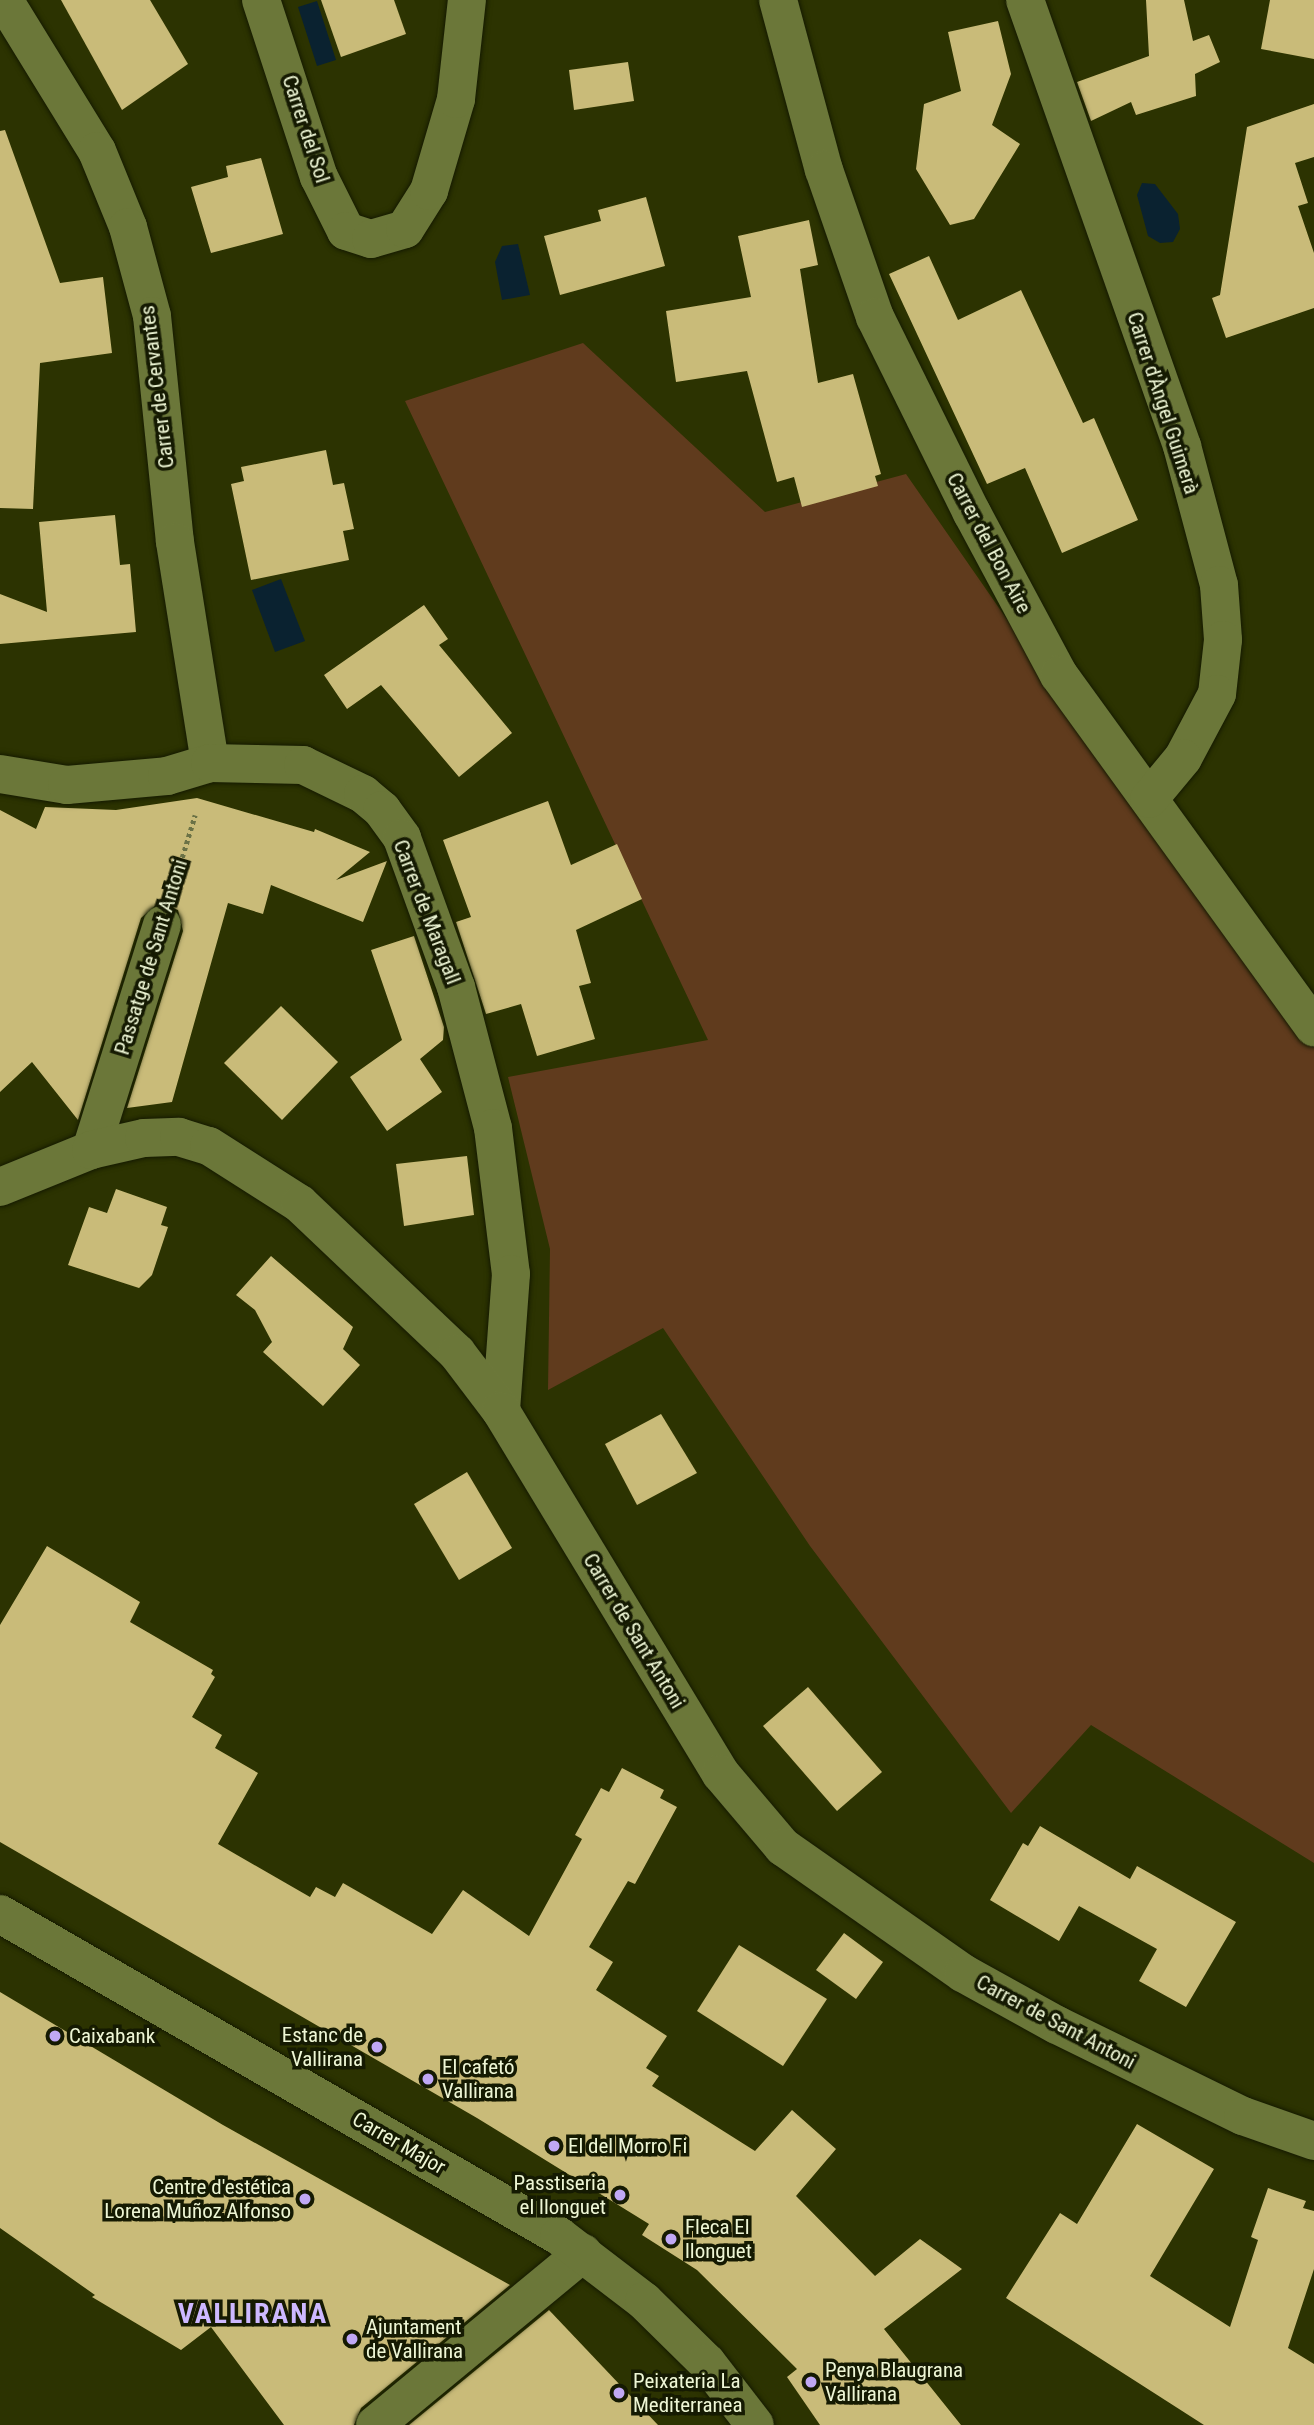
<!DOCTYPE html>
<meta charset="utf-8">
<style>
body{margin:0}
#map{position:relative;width:1314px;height:2425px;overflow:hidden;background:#2c3301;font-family:"Roboto Condensed",sans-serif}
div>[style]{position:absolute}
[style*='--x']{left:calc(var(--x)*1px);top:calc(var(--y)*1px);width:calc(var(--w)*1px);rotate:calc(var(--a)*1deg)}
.green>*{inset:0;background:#603b1d}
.water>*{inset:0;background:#0a2230}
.building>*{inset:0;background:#c9bb79}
.path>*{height:4.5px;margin-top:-2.25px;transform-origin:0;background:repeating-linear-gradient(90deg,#6b7246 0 3.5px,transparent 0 7px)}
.roads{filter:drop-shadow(0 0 2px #151a00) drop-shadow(0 0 2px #151a00)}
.pedestrian>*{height:38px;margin:-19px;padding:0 19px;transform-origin:19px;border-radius:19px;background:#6b7739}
.minor>*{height:38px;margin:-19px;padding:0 19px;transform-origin:19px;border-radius:19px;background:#6b7739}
.tertiary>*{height:38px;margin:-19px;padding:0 19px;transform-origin:19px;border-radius:19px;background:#6b7739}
.dots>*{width:19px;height:19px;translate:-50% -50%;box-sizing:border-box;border:4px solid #151a02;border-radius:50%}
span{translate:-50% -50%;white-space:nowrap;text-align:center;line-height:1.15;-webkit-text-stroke:7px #151a02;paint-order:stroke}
.street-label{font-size:21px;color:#eef6d5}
.poi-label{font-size:21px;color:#eef6d5}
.right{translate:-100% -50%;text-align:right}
.left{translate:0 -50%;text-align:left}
.district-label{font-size:28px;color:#cdb8ff;font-weight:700;letter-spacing:2px}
</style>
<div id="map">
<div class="green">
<i style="clip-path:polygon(583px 343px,765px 512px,906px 474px,1133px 801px,1314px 1033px,1314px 1863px,1091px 1725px,1011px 1813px,810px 1546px,663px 1328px,548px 1390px,550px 1249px,508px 1077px,708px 1040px,405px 401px)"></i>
</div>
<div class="water">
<i style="clip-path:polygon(317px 1px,336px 60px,317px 66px,298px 7px)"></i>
<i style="clip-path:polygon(1142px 183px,1155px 184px,1178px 214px,1180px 229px,1173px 242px,1160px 243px,1148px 236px,1137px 195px)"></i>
<i style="clip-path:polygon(518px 244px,530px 295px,502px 300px,495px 262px,502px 246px)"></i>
<i style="clip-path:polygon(281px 579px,305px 641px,275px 652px,252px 590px)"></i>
</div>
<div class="building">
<i style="clip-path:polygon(61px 0,150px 0,188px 64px,122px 110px)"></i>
<i style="clip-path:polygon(321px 0,394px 0,406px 34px,341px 57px)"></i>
<i style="clip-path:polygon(1146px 0,1184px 0,1193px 41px,1209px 35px,1220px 62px,1195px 74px,1196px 96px,1136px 115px,1131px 102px,1091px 121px,1077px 82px,1149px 56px)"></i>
<i style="clip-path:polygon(1270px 0,1314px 0,1314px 59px,1261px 49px)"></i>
<i style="clip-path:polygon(998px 21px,1011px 74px,992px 125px,1020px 144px,974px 219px,950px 225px,916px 169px,924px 104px,961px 91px,948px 32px)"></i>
<i style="clip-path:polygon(628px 62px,634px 101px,574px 110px,569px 70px)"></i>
<i style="clip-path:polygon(1314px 104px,1314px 157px,1295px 163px,1308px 203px,1298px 206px,1314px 253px,1314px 308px,1226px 338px,1212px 298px,1220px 295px,1247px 127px)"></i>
<i style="clip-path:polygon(5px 130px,60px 283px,103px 277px,112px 353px,40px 363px,33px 509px,0 508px,0 131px)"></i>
<i style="clip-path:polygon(261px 158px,283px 234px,211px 253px,191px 187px,228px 177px,226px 166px)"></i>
<i style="clip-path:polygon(646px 197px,665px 266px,560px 295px,544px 236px,601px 221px,598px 210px)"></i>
<i style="clip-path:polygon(809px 220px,818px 265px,800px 269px,818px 383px,853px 374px,881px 474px,875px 476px,878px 486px,802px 507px,794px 477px,777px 482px,747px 371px,676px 382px,666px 311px,751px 297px,738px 236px)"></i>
<i style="clip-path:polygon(929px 256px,958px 320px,1021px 290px,1083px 423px,1094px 418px,1138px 520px,1062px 553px,1025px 468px,987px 484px,889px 274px)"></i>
<i style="clip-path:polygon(326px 450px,333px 485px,344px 483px,354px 529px,343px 531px,349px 560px,251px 580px,231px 484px,244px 481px,241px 467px)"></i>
<i style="clip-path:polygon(115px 515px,120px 565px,130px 564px,136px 632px,0 644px,0 594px,47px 612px,39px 522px)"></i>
<i style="clip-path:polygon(424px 605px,448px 639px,439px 645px,512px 733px,459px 777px,381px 685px,347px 709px,324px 675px)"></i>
<i style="clip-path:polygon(197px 798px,314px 832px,315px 829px,370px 852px,336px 880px,387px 861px,363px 922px,271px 885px,263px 914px,228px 903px,172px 1102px,127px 1108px,183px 931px,178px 910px,157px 904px,141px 918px,78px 1120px,32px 1062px,0 1092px,0 810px,36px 829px,45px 807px,116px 810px)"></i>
<i style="clip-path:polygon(548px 801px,571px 865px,617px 844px,642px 899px,576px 930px,591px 983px,579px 986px,595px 1039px,537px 1056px,521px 1004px,486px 1014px,456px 922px,471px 917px,443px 840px)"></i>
<i style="clip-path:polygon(414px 936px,444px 1027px,443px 1040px,420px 1059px,442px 1092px,387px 1131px,350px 1077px,402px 1040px,371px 950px)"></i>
<i style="clip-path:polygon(281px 1006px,338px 1062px,282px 1120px,224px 1063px)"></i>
<i style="clip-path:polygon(467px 1156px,474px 1215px,404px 1226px,396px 1164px)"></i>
<i style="clip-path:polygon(116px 1189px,167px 1207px,161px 1225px,168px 1227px,152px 1275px,139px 1288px,68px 1265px,89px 1207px,107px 1213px)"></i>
<i style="clip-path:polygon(271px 1256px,353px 1327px,343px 1349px,360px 1365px,323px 1406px,263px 1352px,272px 1342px,255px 1310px,236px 1295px)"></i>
<i style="clip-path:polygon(661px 1414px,697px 1473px,637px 1505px,605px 1444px)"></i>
<i style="clip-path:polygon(467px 1472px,512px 1548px,459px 1580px,414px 1504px)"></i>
<i style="clip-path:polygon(47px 1546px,140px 1602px,130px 1622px,213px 1670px,211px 1674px,215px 1677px,192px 1717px,222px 1735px,215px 1748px,258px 1773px,218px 1844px,310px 1897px,316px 1887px,335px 1897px,343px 1883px,432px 1934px,463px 1890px,529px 1936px,582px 1839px,575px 1835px,601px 1788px,609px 1792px,622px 1768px,664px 1790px,660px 1798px,677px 1807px,635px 1884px,628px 1881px,589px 1947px,613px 1962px,596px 1990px,667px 2036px,646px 2068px,659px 2076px,652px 2086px,755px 2151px,792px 2110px,836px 2149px,796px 2196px,875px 2276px,920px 2239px,962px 2269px,884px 2329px,961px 2425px,820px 2425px,787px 2377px,797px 2369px,697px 2270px,642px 2235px,649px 2224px,477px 2118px,0 1842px,0 1625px)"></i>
<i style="clip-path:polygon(808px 1687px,882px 1772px,837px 1811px,763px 1726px)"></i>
<i style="clip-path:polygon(1040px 1826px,1130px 1879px,1137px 1866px,1236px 1922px,1186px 2007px,1139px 1981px,1157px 1949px,1079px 1906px,1059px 1941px,990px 1900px,1023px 1843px,1028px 1846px)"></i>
<i style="clip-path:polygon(844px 1933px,883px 1962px,856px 1999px,816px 1970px)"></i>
<i style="clip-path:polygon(739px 1945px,827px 1999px,783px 2066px,697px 2011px)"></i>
<i style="clip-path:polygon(0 1992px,223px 2125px,510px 2285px,361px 2408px,354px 2425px,284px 2425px,211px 2327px,181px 2350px,92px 2297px,95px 2295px,0 2228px)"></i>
<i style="clip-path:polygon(1137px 2124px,1214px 2169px,1150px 2276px,1230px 2327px,1258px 2240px,1251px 2237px,1268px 2188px,1306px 2201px,1303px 2208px,1314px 2211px,1314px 2269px,1288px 2348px,1314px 2364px,1314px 2425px,1204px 2425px,1006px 2298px,1060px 2213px,1077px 2224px)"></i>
<i style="clip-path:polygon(549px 2310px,658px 2425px,409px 2425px)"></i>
</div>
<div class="path">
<i style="--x:174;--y:884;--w:72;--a:-73.1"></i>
</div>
<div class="roads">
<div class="pedestrian">
<i style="--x:91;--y:1150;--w:236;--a:-72.5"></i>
<i style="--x:375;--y:2425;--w:270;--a:-39.6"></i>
</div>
<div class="minor">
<i style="--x:4;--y:0;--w:177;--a:58.4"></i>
<i style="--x:97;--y:151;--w:82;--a:67.8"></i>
<i style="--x:128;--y:227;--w:92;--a:74.9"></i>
<i style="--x:152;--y:316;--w:227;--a:84.2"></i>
<i style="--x:175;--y:542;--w:224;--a:81"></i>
<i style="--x:261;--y:0;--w:186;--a:71.9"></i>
<i style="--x:319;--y:177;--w:60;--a:63.4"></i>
<i style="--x:346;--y:231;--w:26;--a:18"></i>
<i style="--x:371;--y:239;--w:35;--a:-16"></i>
<i style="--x:405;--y:229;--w:45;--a:-57.7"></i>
<i style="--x:429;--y:191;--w:96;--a:-73.6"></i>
<i style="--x:456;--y:99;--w:100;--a:-83.7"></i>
<i style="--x:778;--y:0;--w:176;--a:74.9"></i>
<i style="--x:824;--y:170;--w:156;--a:70.9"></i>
<i style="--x:875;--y:317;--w:219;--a:63.7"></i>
<i style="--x:972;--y:513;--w:184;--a:61.8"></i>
<i style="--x:1059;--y:675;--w:435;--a:54.1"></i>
<i style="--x:1025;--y:0;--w:473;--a:70.6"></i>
<i style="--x:1182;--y:446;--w:144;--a:75.1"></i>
<i style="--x:1219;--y:585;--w:55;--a:85.8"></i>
<i style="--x:1223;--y:640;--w:54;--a:96.3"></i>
<i style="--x:1217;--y:694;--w:72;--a:118"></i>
<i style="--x:1183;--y:758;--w:53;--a:129.7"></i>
<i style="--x:0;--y:774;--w:68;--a:9.3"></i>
<i style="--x:67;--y:785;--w:100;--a:-5.1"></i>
<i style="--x:167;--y:776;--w:45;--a:-16.8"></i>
<i style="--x:210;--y:763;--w:93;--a:1.2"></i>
<i style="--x:303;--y:765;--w:67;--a:25.8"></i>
<i style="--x:363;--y:794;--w:25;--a:40"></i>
<i style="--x:382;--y:810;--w:34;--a:54"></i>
<i style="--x:402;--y:838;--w:158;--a:70.1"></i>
<i style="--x:456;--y:987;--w:146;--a:75.3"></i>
<i style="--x:493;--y:1128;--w:147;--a:83"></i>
<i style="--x:511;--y:1274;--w:137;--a:94.2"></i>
<i style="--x:0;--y:1187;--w:98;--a:-22.1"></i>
<i style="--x:91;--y:1150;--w:54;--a:-12.8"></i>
<i style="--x:144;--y:1138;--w:35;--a:-2"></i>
<i style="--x:179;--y:1137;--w:31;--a:17"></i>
<i style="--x:209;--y:1146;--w:108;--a:32.5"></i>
<i style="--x:300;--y:1204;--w:216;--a:43.5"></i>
<i style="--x:457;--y:1353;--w:73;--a:52.8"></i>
<i style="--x:501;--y:1411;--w:424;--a:58.8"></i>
<i style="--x:721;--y:1774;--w:96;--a:49.7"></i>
<i style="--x:783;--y:1847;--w:220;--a:35"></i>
<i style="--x:963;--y:1973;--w:107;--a:29"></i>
<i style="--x:1057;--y:2025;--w:207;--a:26.1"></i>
<i style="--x:1243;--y:2116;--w:75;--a:19.4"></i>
</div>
<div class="tertiary">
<i style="--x:0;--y:1914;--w:645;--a:29.94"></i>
<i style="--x:559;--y:2236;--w:107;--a:37.4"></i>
<i style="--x:644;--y:2301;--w:88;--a:44.5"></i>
<i style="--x:707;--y:2363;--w:78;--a:52.3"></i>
</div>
</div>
<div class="dots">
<i style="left:55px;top:2036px;background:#c0a8f4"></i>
<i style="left:377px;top:2047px;background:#c0a8f4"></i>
<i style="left:428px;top:2079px;background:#c0a8f4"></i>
<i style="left:554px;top:2146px;background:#c0a8f4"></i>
<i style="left:620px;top:2195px;background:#c0a8f4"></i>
<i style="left:305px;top:2199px;background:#c0a8f4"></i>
<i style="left:671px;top:2239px;background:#c0a8f4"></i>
<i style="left:352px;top:2339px;background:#c0a8f4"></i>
<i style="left:811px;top:2382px;background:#c0a8f4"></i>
<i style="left:619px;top:2393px;background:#c0a8f4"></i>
</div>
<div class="street-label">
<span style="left:306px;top:129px;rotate:72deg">Carrer del Sol</span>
<span style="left:157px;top:387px;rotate:-97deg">Carrer de Cervantes</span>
<span style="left:1163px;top:403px;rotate:72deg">Carrer d'Àngel Guimerà</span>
<span style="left:989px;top:543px;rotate:62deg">Carrer del Bon Aire</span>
<span style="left:427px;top:912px;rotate:69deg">Carrer de Maragall</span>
<span style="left:151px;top:957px;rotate:-73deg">Passatge de Sant Antoni</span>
<span style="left:634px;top:1631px;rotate:59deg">Carrer de Sant Antoni</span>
<span style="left:1056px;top:2022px;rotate:28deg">Carrer de Sant Antoni</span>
<span style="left:399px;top:2143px;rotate:30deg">Carrer Major</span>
</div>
<div class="poi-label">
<span class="right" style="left:363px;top:2047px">Estanc de<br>Vallirana</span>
<span class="left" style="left:69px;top:2036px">Caixabank</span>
<span class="left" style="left:442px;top:2079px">El cafetó<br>Vallirana</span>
<span class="left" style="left:568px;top:2146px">El del Morro Fi</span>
<span class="right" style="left:606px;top:2195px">Passtiseria<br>el llonguet</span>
<span class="right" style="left:291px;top:2199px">Centre d'estética<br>Lorena Muñoz Alfonso</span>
<span class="left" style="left:685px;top:2239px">Fleca El<br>llonguet</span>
<span class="left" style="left:366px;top:2339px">Ajuntament<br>de Vallirana</span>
<span class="left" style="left:825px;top:2382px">Penya Blaugrana<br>Vallirana</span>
<span class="left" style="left:633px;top:2393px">Peixateria La<br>Mediterranea</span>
</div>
<div class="district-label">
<span style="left:253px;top:2314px">VALLIRANA</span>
</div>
</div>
